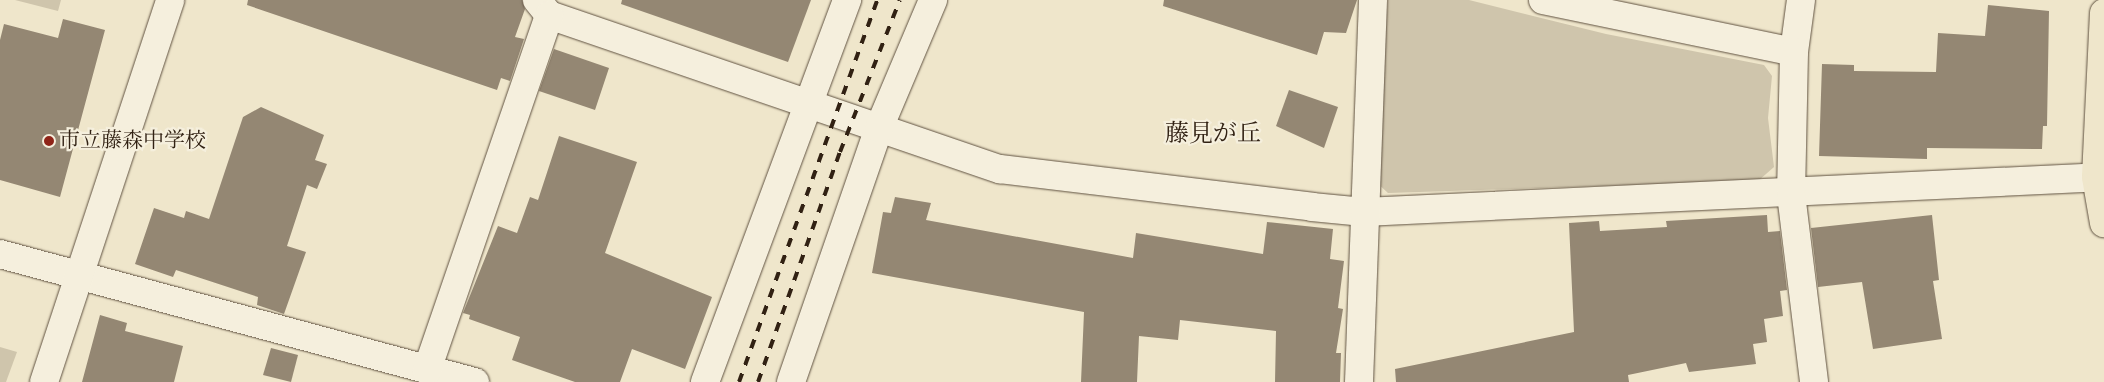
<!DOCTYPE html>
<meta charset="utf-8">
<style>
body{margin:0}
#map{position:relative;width:2104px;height:382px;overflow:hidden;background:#efe6cb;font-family:"IM FELL Double Pica","Noto Serif JP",serif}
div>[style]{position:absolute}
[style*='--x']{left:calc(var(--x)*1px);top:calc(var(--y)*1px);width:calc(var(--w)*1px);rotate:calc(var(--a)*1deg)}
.green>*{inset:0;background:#cfc5ac}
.building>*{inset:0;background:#948773}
.roads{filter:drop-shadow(0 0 1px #605241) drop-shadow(0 0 1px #605241)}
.street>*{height:28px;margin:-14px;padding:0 14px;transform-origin:14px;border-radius:14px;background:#f5efdd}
.secondary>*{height:28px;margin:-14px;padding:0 14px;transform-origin:14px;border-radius:14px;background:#f5efdd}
.primary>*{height:28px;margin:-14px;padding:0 14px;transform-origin:14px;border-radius:14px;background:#efe6cb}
.rail>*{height:4px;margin-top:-2px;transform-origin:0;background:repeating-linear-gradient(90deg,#312113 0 9px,transparent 0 18px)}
.dots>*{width:14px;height:14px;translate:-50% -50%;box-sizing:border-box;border:2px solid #f5efdd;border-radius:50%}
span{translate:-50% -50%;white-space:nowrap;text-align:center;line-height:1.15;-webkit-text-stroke:4.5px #f5efdd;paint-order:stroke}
.poi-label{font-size:21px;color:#312113}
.left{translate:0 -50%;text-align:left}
.quarter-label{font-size:24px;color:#312113}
</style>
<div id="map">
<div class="green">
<i style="clip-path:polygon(15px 0,61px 0,58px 11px)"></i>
<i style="clip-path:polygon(1388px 0,1469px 0,1606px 34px,1764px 65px,1772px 76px,1768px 118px,1774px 167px,1758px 181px,1388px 193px,1376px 182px)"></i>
<i style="clip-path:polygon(0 347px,17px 352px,6px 382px,0 382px)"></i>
</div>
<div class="building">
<i style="clip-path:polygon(248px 0,522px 0,525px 9px,515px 37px,524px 39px,510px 81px,501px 78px,497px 90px,247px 5px)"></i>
<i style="clip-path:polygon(622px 0,811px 0,788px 62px,621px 4px)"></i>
<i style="clip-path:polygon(1164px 0,1357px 0,1346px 33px,1324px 32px,1317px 55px,1163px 6px)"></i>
<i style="clip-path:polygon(1988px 5px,2049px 11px,2047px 126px,2043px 126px,2042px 149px,1927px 148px,1927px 159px,1819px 156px,1822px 64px,1854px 65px,1854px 71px,1936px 72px,1938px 33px,1985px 36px)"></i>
<i style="clip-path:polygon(63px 19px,105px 30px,60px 197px,0 180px,0 40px,4px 24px,58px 38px)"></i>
<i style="clip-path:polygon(554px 49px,609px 68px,595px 110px,539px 91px)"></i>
<i style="clip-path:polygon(1289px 90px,1338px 107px,1324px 148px,1276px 126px)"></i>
<i style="clip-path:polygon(261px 107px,324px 135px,315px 160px,327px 164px,317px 189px,307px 185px,287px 246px,306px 252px,284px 314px,257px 305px,258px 297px,176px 270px,173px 277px,135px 264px,154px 208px,184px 218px,186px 211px,209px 219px,243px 117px)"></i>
<i style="clip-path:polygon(559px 136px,637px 162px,605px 253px,712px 297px,685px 369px,632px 349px,620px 382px,575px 382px,512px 360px,520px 337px,469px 319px,470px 315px,463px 313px,498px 226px,517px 233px,530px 197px,538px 200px)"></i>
<i style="clip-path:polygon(895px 197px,931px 203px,926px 220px,1133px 258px,1136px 233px,1263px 254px,1267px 222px,1333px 229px,1330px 259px,1344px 261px,1338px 308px,1343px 309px,1336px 353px,1341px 353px,1340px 382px,1275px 382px,1276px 331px,1180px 320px,1178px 340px,1139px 336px,1137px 382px,1081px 382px,1084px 312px,872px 273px,883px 212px,891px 213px)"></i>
<i style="clip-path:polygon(1767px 215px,1768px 232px,1780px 231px,1787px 290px,1780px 291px,1783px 316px,1764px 319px,1767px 342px,1753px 344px,1756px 364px,1689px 372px,1686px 363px,1628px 375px,1629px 382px,1396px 382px,1395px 369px,1574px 332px,1569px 223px,1599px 221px,1600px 231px,1667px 227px,1666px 221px)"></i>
<i style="clip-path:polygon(1932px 215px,1939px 280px,1933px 281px,1942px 339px,1873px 349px,1862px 282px,1818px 287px,1811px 228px)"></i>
<i style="clip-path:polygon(100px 315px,127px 323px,125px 331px,183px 346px,174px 382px,82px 382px)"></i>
<i style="clip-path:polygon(271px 348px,298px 355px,291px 382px,263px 375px)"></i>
</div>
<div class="roads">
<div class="street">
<i style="--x:537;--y:0;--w:19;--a:51"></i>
<i style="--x:549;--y:15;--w:477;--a:18.9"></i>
<i style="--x:1000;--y:169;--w:314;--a:6.9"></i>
<i style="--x:1312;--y:207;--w:52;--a:5.5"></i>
<i style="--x:1364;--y:212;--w:741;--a:-2.71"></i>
<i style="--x:1543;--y:0;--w:256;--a:11.7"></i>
<i style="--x:1801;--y:0;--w:52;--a:97.7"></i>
<i style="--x:1794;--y:52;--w:142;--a:91.2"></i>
<i style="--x:1791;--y:194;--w:189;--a:83"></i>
<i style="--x:0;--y:254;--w:492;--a:15.1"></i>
<i style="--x:427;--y:370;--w:375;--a:-71"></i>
<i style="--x:705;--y:382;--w:408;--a:-69.6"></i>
<i style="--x:791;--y:382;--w:269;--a:-70.9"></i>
<i style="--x:879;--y:128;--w:139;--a:-67.1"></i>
<i style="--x:1359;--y:382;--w:382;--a:-87.9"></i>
</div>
<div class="secondary">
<i style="--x:44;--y:382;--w:402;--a:-71.7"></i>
</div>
<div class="primary">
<i style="--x:2104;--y:13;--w:164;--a:92.8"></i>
<i style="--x:2096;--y:177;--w:47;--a:80.1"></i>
</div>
</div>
<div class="rail">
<i style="--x:739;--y:382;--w:406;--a:-70.1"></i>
<i style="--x:758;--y:382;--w:244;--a:-70.4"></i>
<i style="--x:840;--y:152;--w:163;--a:-68.5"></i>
</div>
<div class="dots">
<i style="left:49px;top:141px;background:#8f2418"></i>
</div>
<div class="poi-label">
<span class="left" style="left:59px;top:141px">市立藤森中学校</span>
</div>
<div class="quarter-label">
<span style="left:1213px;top:134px">藤見が丘</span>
</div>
</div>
